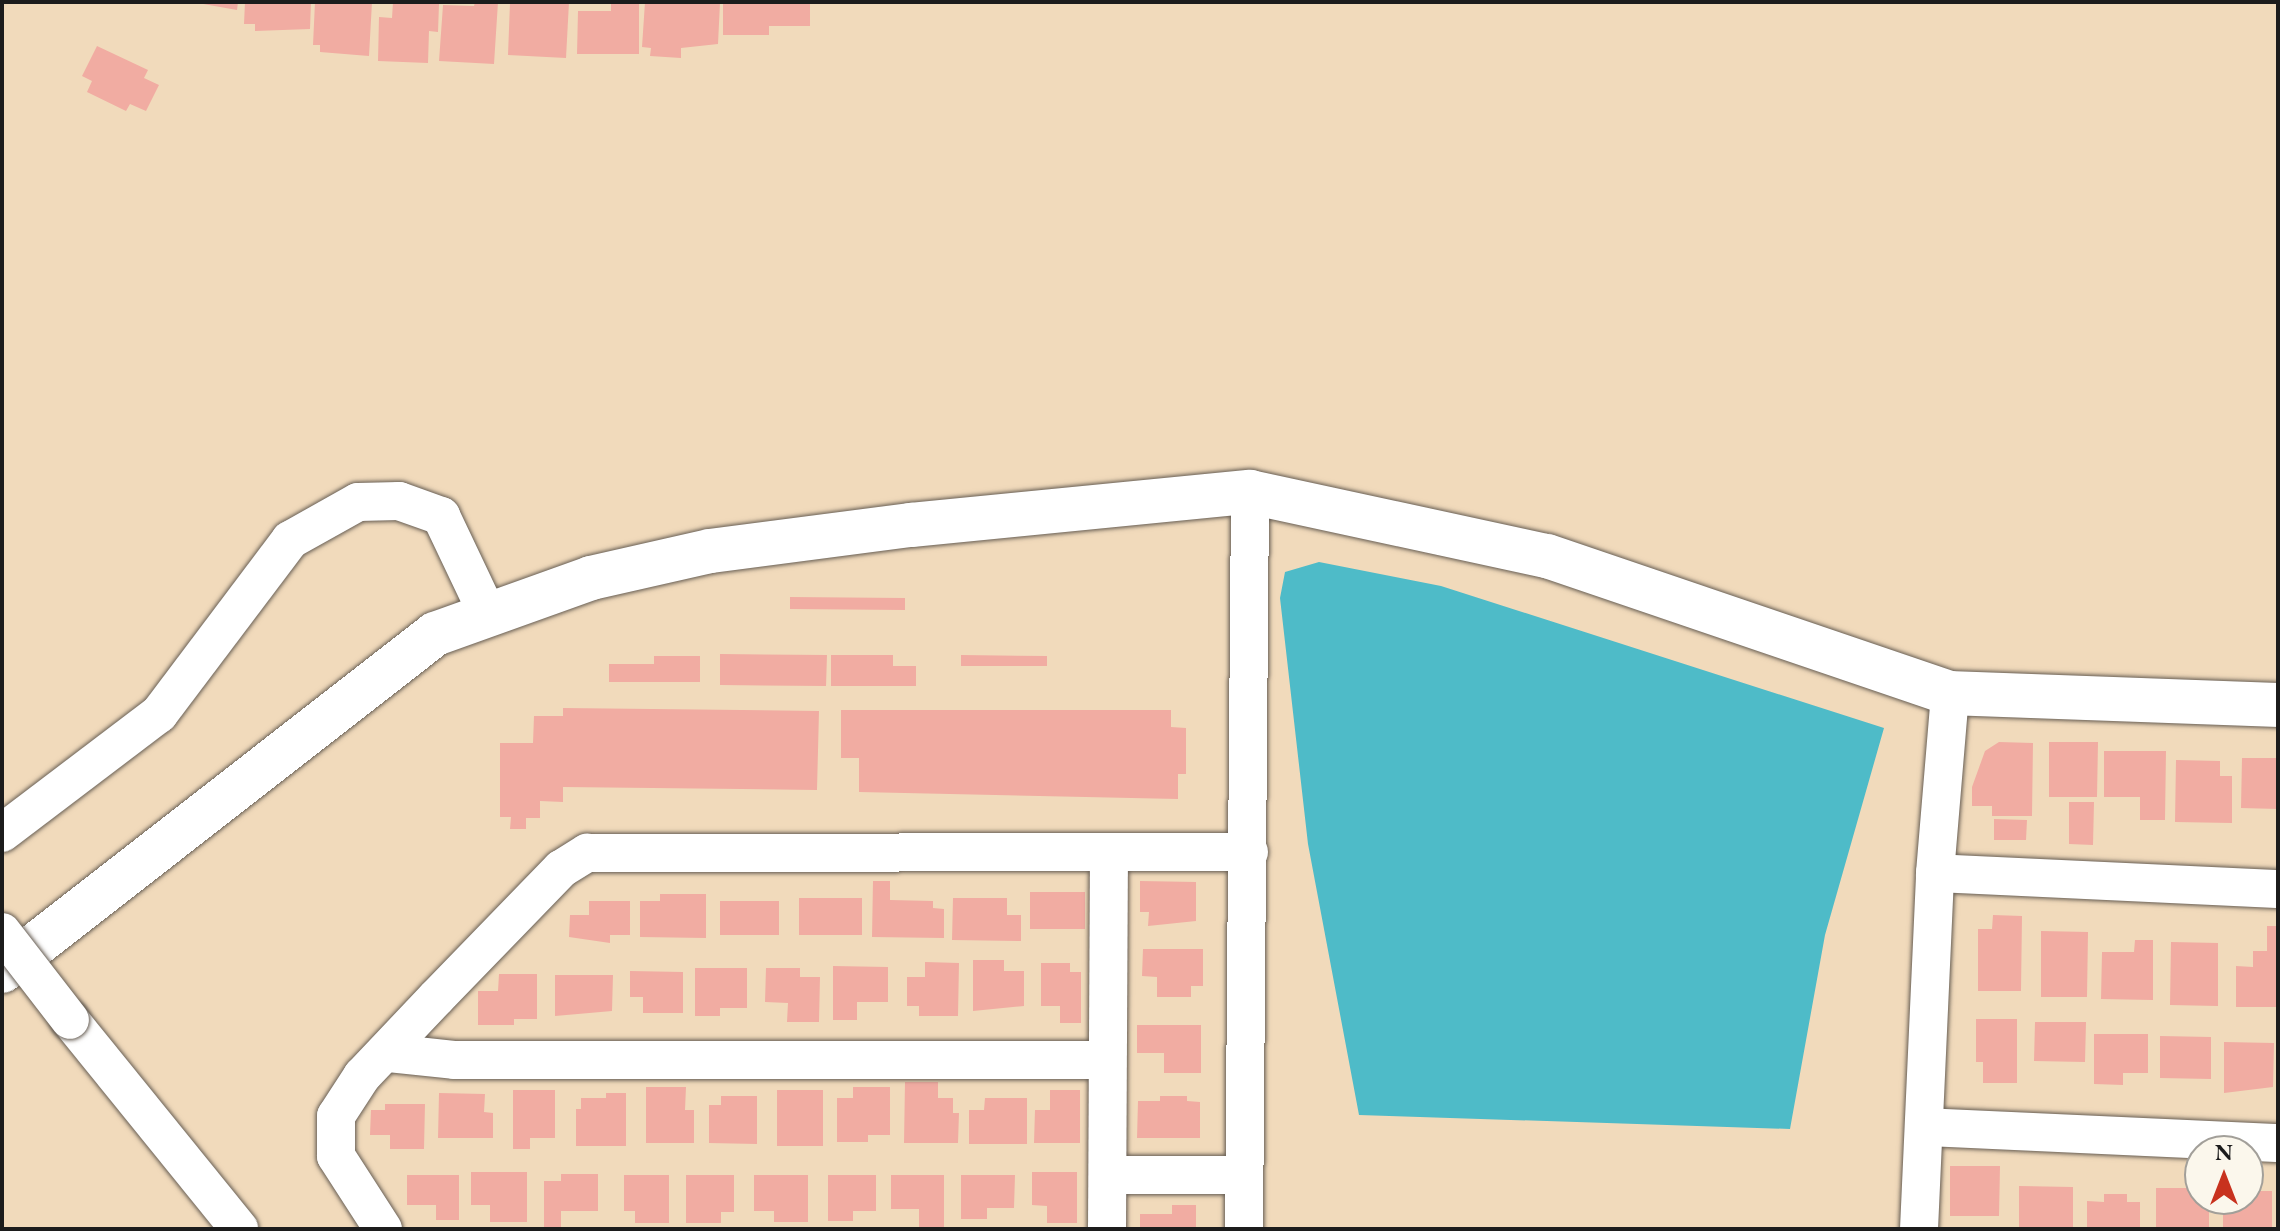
<!DOCTYPE html>
<style>
body{margin:0}
#map{position:relative;width:2280px;height:1231px;overflow:hidden;background:#f1dabb;font-family:"EB Garamond",serif}
div>[style]{position:absolute}
[style*='--x']{left:calc(var(--x)*1px);top:calc(var(--y)*1px);width:calc(var(--w)*1px);rotate:calc(var(--a)*1deg)}
.water>*{inset:0;background:#4ebbc8}
.building>*{inset:0;background:#f1aca2}
.roads{filter:drop-shadow(0 0 2px #675e54) drop-shadow(0 0 2px #675e54)}
.minor>*{height:38px;margin:-19px;padding:0 19px;transform-origin:19px;border-radius:19px;background:#fff}
.tertiary>*{height:44px;margin:-22px;padding:0 22px;transform-origin:22px;border-radius:22px;background:#fff}
.bridges{filter:drop-shadow(0 0 2px #675e54) drop-shadow(0 0 2px #675e54)}
.minor-bridge>*{height:38px;margin:-19px;padding:0 19px;transform-origin:19px;border-radius:19px;background:#fff}
span{translate:-50% -50%;white-space:nowrap;text-align:center;line-height:1.15;-webkit-text-stroke:6px #fbf7ec;paint-order:stroke}
.frame{position:absolute;inset:0;border:4px solid #1c1c1c;pointer-events:none}
.north{position:absolute;left:2184px;top:1135px;width:80px;height:80px;box-sizing:border-box;background:#fbf7ec;border:2px solid #a29f99;border-radius:50%;rotate:0deg;font-size:22px;font-weight:700;line-height:32px;text-align:center;color:#1c1c1c}
.north::after{content:'';display:block;margin:auto;width:28px;height:36px;background:#c8321e;clip-path:polygon(50% 0,100% 100%,50% 72%,0 100%)}
</style>
<div id="map">
<div class="water">
<i style="clip-path:polygon(1319px 562px,1441px 586px,1884px 728px,1825px 935px,1790px 1129px,1359px 1115px,1308px 844px,1280px 598px,1285px 572px)"></i>
</div>
<div class="building">
<i style="clip-path:polygon(192px 2px,238px 2px,237px 10px)"></i>
<i style="clip-path:polygon(245px 2px,311px 2px,310px 29px,255px 31px,255px 24px,244px 24px)"></i>
<i style="clip-path:polygon(315px 2px,372px 2px,369px 56px,320px 52px,320px 45px,313px 45px)"></i>
<i style="clip-path:polygon(393px 2px,439px 4px,438px 32px,429px 31px,428px 63px,378px 61px,379px 17px,392px 18px)"></i>
<i style="clip-path:polygon(475px 2px,498px 2px,494px 64px,439px 61px,443px 5px,474px 6px)"></i>
<i style="clip-path:polygon(547px 2px,569px 2px,566px 58px,508px 55px,510px 3px)"></i>
<i style="clip-path:polygon(611px 2px,639px 2px,639px 54px,577px 54px,578px 11px,611px 11px)"></i>
<i style="clip-path:polygon(645px 2px,720px 3px,718px 44px,681px 48px,681px 58px,650px 56px,651px 48px,642px 47px)"></i>
<i style="clip-path:polygon(723px 2px,810px 2px,810px 26px,769px 26px,769px 35px,723px 35px)"></i>
<i style="clip-path:polygon(97px 46px,148px 70px,144px 78px,159px 85px,146px 111px,130px 104px,126px 111px,87px 92px,92px 81px,82px 76px)"></i>
<i style="clip-path:polygon(790px 597px,905px 598px,905px 610px,790px 609px)"></i>
<i style="clip-path:polygon(720px 654px,827px 655px,826px 686px,720px 685px)"></i>
<i style="clip-path:polygon(831px 655px,893px 655px,893px 666px,916px 666px,916px 686px,831px 686px)"></i>
<i style="clip-path:polygon(961px 655px,1047px 656px,1047px 666px,961px 666px)"></i>
<i style="clip-path:polygon(654px 656px,700px 656px,700px 682px,609px 682px,609px 664px,654px 664px)"></i>
<i style="clip-path:polygon(563px 708px,819px 711px,817px 790px,563px 787px,563px 802px,540px 801px,540px 818px,526px 818px,526px 829px,510px 829px,511px 817px,500px 817px,500px 743px,533px 743px,534px 716px,563px 716px)"></i>
<i style="clip-path:polygon(841px 710px,1171px 710px,1171px 727px,1186px 728px,1186px 774px,1178px 774px,1178px 799px,859px 792px,859px 758px,841px 758px)"></i>
<i style="clip-path:polygon(1999px 742px,2033px 743px,2032px 816px,1992px 816px,1992px 806px,1972px 806px,1972px 787px,1985px 751px)"></i>
<i style="clip-path:polygon(2049px 742px,2098px 742px,2097px 797px,2049px 797px)"></i>
<i style="clip-path:polygon(2104px 751px,2166px 751px,2165px 820px,2140px 820px,2140px 797px,2104px 797px)"></i>
<i style="clip-path:polygon(2242px 758px,2278px 758px,2278px 809px,2241px 808px)"></i>
<i style="clip-path:polygon(2176px 760px,2220px 761px,2220px 776px,2232px 776px,2232px 823px,2175px 822px)"></i>
<i style="clip-path:polygon(2069px 802px,2094px 802px,2093px 845px,2069px 844px)"></i>
<i style="clip-path:polygon(1994px 819px,2027px 820px,2026px 840px,1994px 840px)"></i>
<i style="clip-path:polygon(873px 881px,890px 881px,890px 900px,933px 901px,933px 908px,944px 909px,944px 938px,872px 937px)"></i>
<i style="clip-path:polygon(1140px 881px,1196px 882px,1196px 921px,1148px 926px,1149px 912px,1140px 912px)"></i>
<i style="clip-path:polygon(1030px 892px,1085px 892px,1085px 929px,1030px 929px)"></i>
<i style="clip-path:polygon(660px 894px,706px 894px,706px 938px,640px 937px,640px 901px,660px 901px)"></i>
<i style="clip-path:polygon(799px 898px,862px 898px,862px 935px,799px 935px)"></i>
<i style="clip-path:polygon(953px 898px,1007px 898px,1007px 915px,1021px 915px,1021px 941px,952px 940px)"></i>
<i style="clip-path:polygon(589px 901px,630px 901px,630px 935px,610px 935px,610px 943px,569px 937px,570px 915px,589px 915px)"></i>
<i style="clip-path:polygon(720px 901px,779px 901px,779px 935px,720px 935px)"></i>
<i style="clip-path:polygon(1993px 915px,2022px 916px,2021px 991px,1978px 991px,1978px 929px,1992px 929px)"></i>
<i style="clip-path:polygon(2267px 926px,2278px 926px,2278px 1007px,2236px 1007px,2236px 966px,2253px 967px,2253px 951px,2267px 951px)"></i>
<i style="clip-path:polygon(2041px 931px,2088px 932px,2087px 997px,2041px 997px)"></i>
<i style="clip-path:polygon(2135px 940px,2153px 940px,2153px 1000px,2101px 999px,2102px 952px,2134px 952px)"></i>
<i style="clip-path:polygon(2171px 942px,2218px 943px,2218px 1006px,2170px 1005px)"></i>
<i style="clip-path:polygon(1143px 949px,1203px 949px,1203px 986px,1191px 986px,1191px 997px,1157px 997px,1157px 977px,1142px 976px)"></i>
<i style="clip-path:polygon(973px 960px,1004px 960px,1004px 971px,1024px 971px,1024px 1006px,973px 1011px)"></i>
<i style="clip-path:polygon(925px 962px,959px 963px,958px 1016px,919px 1016px,919px 1006px,907px 1006px,907px 977px,925px 977px)"></i>
<i style="clip-path:polygon(1041px 963px,1070px 963px,1070px 972px,1081px 972px,1081px 1023px,1060px 1023px,1060px 1006px,1041px 1006px)"></i>
<i style="clip-path:polygon(833px 966px,888px 967px,888px 1002px,857px 1002px,857px 1020px,833px 1020px)"></i>
<i style="clip-path:polygon(695px 968px,747px 968px,747px 1008px,720px 1008px,720px 1016px,695px 1016px)"></i>
<i style="clip-path:polygon(766px 968px,800px 968px,800px 977px,820px 977px,819px 1022px,787px 1022px,788px 1003px,765px 1002px)"></i>
<i style="clip-path:polygon(630px 971px,683px 972px,683px 1013px,643px 1013px,643px 997px,630px 997px)"></i>
<i style="clip-path:polygon(499px 974px,537px 974px,537px 1019px,514px 1019px,514px 1025px,478px 1025px,478px 991px,498px 991px)"></i>
<i style="clip-path:polygon(555px 975px,613px 975px,612px 1011px,555px 1016px)"></i>
<i style="clip-path:polygon(1976px 1019px,2017px 1019px,2017px 1083px,1983px 1083px,1983px 1062px,1976px 1062px)"></i>
<i style="clip-path:polygon(2035px 1022px,2086px 1022px,2085px 1062px,2034px 1061px)"></i>
<i style="clip-path:polygon(1137px 1025px,1201px 1025px,1201px 1073px,1164px 1073px,1164px 1053px,1137px 1053px)"></i>
<i style="clip-path:polygon(2094px 1034px,2148px 1034px,2148px 1073px,2123px 1073px,2123px 1085px,2094px 1084px)"></i>
<i style="clip-path:polygon(2160px 1036px,2211px 1037px,2211px 1079px,2160px 1078px)"></i>
<i style="clip-path:polygon(2224px 1042px,2274px 1043px,2273px 1087px,2224px 1093px)"></i>
<i style="clip-path:polygon(905px 1082px,938px 1082px,938px 1098px,953px 1098px,953px 1113px,959px 1113px,958px 1143px,904px 1143px)"></i>
<i style="clip-path:polygon(646px 1087px,686px 1087px,685px 1110px,694px 1110px,694px 1143px,646px 1143px)"></i>
<i style="clip-path:polygon(853px 1087px,890px 1087px,890px 1135px,868px 1135px,868px 1142px,837px 1142px,837px 1098px,853px 1098px)"></i>
<i style="clip-path:polygon(513px 1090px,555px 1090px,555px 1138px,530px 1138px,530px 1149px,513px 1149px)"></i>
<i style="clip-path:polygon(777px 1090px,823px 1090px,823px 1146px,777px 1146px)"></i>
<i style="clip-path:polygon(1050px 1090px,1080px 1090px,1080px 1143px,1034px 1143px,1035px 1110px,1050px 1110px)"></i>
<i style="clip-path:polygon(439px 1093px,485px 1094px,484px 1112px,493px 1113px,493px 1138px,438px 1138px)"></i>
<i style="clip-path:polygon(606px 1093px,626px 1093px,626px 1146px,576px 1146px,576px 1109px,581px 1109px,581px 1098px,606px 1098px)"></i>
<i style="clip-path:polygon(721px 1096px,757px 1096px,757px 1144px,709px 1143px,709px 1105px,721px 1105px)"></i>
<i style="clip-path:polygon(1160px 1096px,1187px 1096px,1187px 1101px,1200px 1102px,1200px 1138px,1137px 1138px,1138px 1101px,1160px 1101px)"></i>
<i style="clip-path:polygon(985px 1098px,1027px 1098px,1027px 1144px,969px 1144px,969px 1110px,984px 1110px)"></i>
<i style="clip-path:polygon(385px 1104px,425px 1104px,424px 1149px,390px 1149px,390px 1135px,370px 1135px,371px 1110px,385px 1110px)"></i>
<i style="clip-path:polygon(1950px 1166px,2000px 1166px,1999px 1216px,1950px 1216px)"></i>
<i style="clip-path:polygon(471px 1172px,527px 1172px,527px 1222px,490px 1222px,490px 1205px,471px 1205px)"></i>
<i style="clip-path:polygon(1032px 1172px,1077px 1172px,1077px 1223px,1047px 1223px,1047px 1206px,1032px 1205px)"></i>
<i style="clip-path:polygon(561px 1174px,598px 1174px,598px 1211px,561px 1211px,561px 1228px,544px 1228px,544px 1181px,561px 1181px)"></i>
<i style="clip-path:polygon(407px 1175px,459px 1175px,459px 1220px,436px 1220px,436px 1205px,407px 1205px)"></i>
<i style="clip-path:polygon(624px 1175px,669px 1175px,669px 1223px,635px 1223px,635px 1211px,624px 1211px)"></i>
<i style="clip-path:polygon(686px 1175px,734px 1175px,734px 1212px,721px 1212px,721px 1223px,686px 1223px)"></i>
<i style="clip-path:polygon(754px 1175px,808px 1175px,808px 1222px,774px 1222px,774px 1211px,754px 1211px)"></i>
<i style="clip-path:polygon(828px 1175px,876px 1175px,876px 1211px,853px 1211px,853px 1221px,828px 1221px)"></i>
<i style="clip-path:polygon(891px 1175px,944px 1175px,944px 1229px,919px 1229px,919px 1209px,891px 1209px)"></i>
<i style="clip-path:polygon(961px 1175px,1015px 1175px,1014px 1208px,987px 1208px,987px 1219px,961px 1219px)"></i>
<i style="clip-path:polygon(2019px 1186px,2073px 1187px,2073px 1229px,2019px 1229px)"></i>
<i style="clip-path:polygon(2156px 1188px,2200px 1188px,2200px 1199px,2209px 1199px,2209px 1229px,2156px 1229px)"></i>
<i style="clip-path:polygon(2251px 1191px,2272px 1191px,2272px 1229px,2223px 1229px,2223px 1199px,2251px 1198px)"></i>
<i style="clip-path:polygon(2104px 1194px,2127px 1194px,2127px 1202px,2140px 1202px,2140px 1229px,2087px 1229px,2087px 1201px,2104px 1202px)"></i>
<i style="clip-path:polygon(1172px 1205px,1196px 1205px,1196px 1229px,1140px 1229px,1140px 1214px,1172px 1214px)"></i>
</div>
<div class="roads">
<div class="minor">
<i style="--x:2;--y:833;--w:197;--a:-37.2"></i>
<i style="--x:159;--y:714;--w:218;--a:-53"></i>
<i style="--x:290;--y:540;--w:78;--a:-29.2"></i>
<i style="--x:358;--y:502;--w:41;--a:-1.4"></i>
<i style="--x:399;--y:501;--w:45;--a:19.7"></i>
<i style="--x:441;--y:516;--w:107;--a:64.6"></i>
<i style="--x:1935;--y:873;--w:343;--a:2.7"></i>
<i style="--x:70;--y:1020;--w:269;--a:51"></i>
<i style="--x:389;--y:1053;--w:65;--a:6.1"></i>
<i style="--x:454;--y:1060;--w:653;--a:0"></i>
<i style="--x:1925;--y:1127;--w:353;--a:2.6"></i>
<i style="--x:1111;--y:1175;--w:132;--a:0"></i>
<i style="--x:383;--y:1229;--w:87;--a:-122.8"></i>
<i style="--x:336;--y:1156;--w:40;--a:-90"></i>
<i style="--x:336;--y:1116;--w:48;--a:-57"></i>
<i style="--x:362;--y:1076;--w:108;--a:-46.5"></i>
<i style="--x:436;--y:998;--w:180;--a:-45.9"></i>
<i style="--x:561;--y:869;--w:31;--a:-32"></i>
<i style="--x:587;--y:853;--w:662;--a:-0.09"></i>
<i style="--x:1107;--y:1229;--w:376;--a:-89.7"></i>
<i style="--x:1244;--y:1229;--w:737;--a:-89.53"></i>
<i style="--x:1919;--y:1229;--w:356;--a:-87.4"></i>
<i style="--x:1935;--y:873;--w:181;--a:-85.2"></i>
</div>
<div class="tertiary">
<i style="--x:2;--y:971;--w:549;--a:-37.89"></i>
<i style="--x:435;--y:634;--w:166;--a:-19.7"></i>
<i style="--x:591;--y:578;--w:122;--a:-12.8"></i>
<i style="--x:710;--y:551;--w:203;--a:-7.4"></i>
<i style="--x:911;--y:525;--w:341;--a:-5.6"></i>
<i style="--x:1250;--y:492;--w:304;--a:12.2"></i>
<i style="--x:1547;--y:556;--w:426;--a:18.8"></i>
<i style="--x:1950;--y:693;--w:328;--a:2.1"></i>
</div>
</div>
<div class="bridges">
<div class="minor-bridge">
<i style="--x:2;--y:932;--w:111;--a:52.3"></i>
</div>
</div>
<div class="frame"></div>
<div class="north">N</div>
</div>
